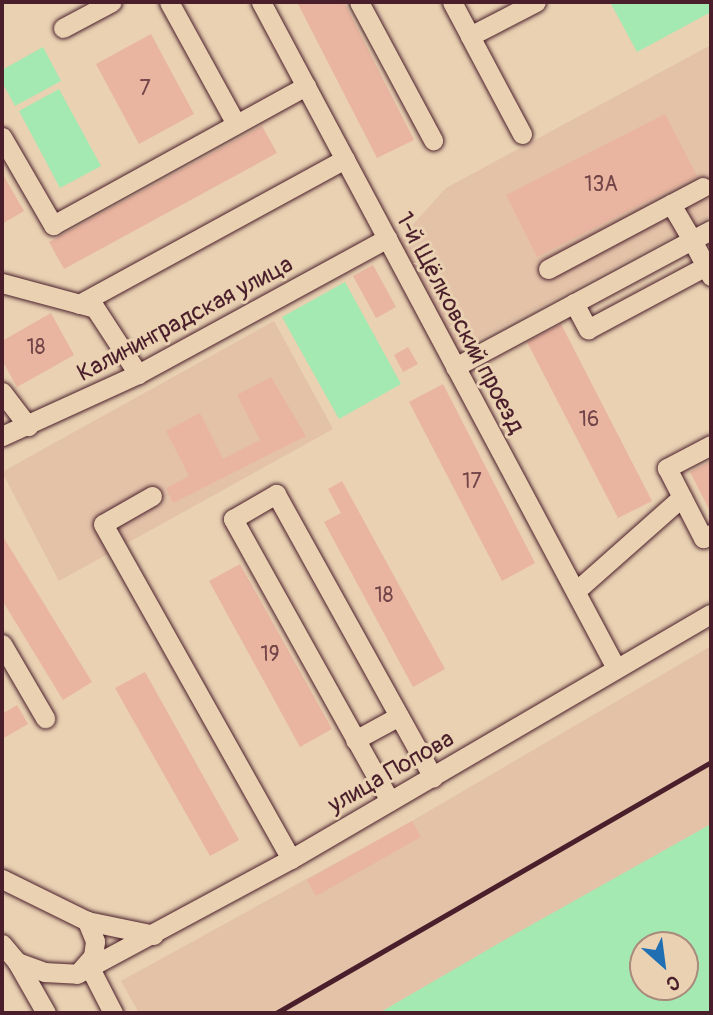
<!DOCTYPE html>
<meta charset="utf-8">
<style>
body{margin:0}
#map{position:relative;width:713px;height:1015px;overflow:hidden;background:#e9d1b2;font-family:Pangolin,sans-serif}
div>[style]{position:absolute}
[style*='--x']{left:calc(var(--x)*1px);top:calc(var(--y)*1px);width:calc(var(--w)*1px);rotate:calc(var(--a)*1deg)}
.built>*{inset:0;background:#e3c2a8}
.green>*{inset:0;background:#a4e8b2}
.building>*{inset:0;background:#e9b5a0}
.roads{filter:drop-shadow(0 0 2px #4a1f2b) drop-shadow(0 0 2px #4a1f2b)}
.minor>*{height:19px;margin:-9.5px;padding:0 9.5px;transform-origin:9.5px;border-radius:9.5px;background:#e9d1b2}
.rail>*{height:5px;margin:-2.5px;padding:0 2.5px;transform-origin:2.5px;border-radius:2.5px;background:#4a1f2b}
span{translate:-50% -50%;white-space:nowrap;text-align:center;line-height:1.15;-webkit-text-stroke:6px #e9d1b2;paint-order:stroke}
.number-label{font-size:21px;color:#724448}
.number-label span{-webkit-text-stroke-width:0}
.street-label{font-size:24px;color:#4a1f2b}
.frame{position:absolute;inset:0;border:4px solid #4a1f2b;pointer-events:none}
.north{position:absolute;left:629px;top:931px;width:70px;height:70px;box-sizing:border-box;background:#e9d1b2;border:2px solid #a98a7c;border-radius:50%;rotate:152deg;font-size:19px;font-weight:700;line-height:28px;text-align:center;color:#4a1f2b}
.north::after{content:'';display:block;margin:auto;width:24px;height:32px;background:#1f6fb2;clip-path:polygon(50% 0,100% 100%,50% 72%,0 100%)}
</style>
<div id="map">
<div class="built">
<i style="clip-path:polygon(711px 45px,711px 216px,458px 350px,398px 241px,446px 188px)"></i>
<i style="clip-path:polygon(274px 321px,333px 429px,59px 581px,2px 472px)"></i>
<i style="clip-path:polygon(711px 646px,711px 824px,379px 1013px,139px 1013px,121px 981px,412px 821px)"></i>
</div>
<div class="green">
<i style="clip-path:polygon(610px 2px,711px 2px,711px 12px,637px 52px)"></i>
<i style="clip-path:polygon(43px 47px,61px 81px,15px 106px,2px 82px,2px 70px)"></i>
<i style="clip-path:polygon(59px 89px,101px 166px,60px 188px,19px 111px)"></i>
<i style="clip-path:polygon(345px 282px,401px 384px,339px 419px,282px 317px)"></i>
<i style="clip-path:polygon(evenodd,711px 824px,711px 1013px,379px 1013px,501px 942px,711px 824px,685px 945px,685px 987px,643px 987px,643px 945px,685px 945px)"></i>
</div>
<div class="building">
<i style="clip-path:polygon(297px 2px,344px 2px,414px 140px,377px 158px)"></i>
<i style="clip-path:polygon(151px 34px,194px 114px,139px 144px,96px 64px)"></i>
<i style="clip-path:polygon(665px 114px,697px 176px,537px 257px,506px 195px)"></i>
<i style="clip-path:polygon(262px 126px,277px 153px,64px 269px,49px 242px)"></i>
<i style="clip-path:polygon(2px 173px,24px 211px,2px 224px)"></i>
<i style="clip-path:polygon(373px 265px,396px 307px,376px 318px,353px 276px)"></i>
<i style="clip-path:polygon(51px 313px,74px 355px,17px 387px,2px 360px,2px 341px)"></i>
<i style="clip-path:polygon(561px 324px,652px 501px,618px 518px,527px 342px)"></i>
<i style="clip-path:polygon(408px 347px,418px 364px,403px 372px,394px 355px)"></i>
<i style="clip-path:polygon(271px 377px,306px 436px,173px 503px,166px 488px,189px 476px,166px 431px,200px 413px,223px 459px,260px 440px,237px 395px)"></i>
<i style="clip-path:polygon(443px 384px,535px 563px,502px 581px,409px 402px)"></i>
<i style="clip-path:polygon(711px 461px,711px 513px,690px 472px)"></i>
<i style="clip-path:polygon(342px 481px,445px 669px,413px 687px,324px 522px,341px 513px,328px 489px)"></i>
<i style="clip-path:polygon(2px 535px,92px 682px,63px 700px,2px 600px)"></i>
<i style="clip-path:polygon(240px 564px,332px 729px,300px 747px,209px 581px)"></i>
<i style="clip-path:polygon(145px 672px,239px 840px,210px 856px,115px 688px)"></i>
<i style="clip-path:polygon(17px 705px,28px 724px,2px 739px,2px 714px)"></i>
<i style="clip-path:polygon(412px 821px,421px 837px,316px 896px,307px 880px)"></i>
</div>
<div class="roads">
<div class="minor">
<i style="--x:169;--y:2;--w:139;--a:61.2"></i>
<i style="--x:261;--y:2;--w:755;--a:61.94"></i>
<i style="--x:359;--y:2;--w:157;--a:61.8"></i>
<i style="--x:452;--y:2;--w:38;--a:62"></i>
<i style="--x:63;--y:28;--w:55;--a:-28"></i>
<i style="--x:522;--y:134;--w:111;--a:-118"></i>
<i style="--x:470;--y:36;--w:74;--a:-27.3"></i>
<i style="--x:2;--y:137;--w:102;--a:59.9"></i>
<i style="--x:53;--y:225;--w:289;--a:-28.8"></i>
<i style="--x:671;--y:204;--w:36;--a:-28"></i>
<i style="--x:548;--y:269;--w:139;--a:-27.9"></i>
<i style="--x:671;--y:204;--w:42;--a:59.7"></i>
<i style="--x:692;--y:240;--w:21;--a:-28"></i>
<i style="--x:2;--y:283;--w:96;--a:15"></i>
<i style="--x:95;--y:308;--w:79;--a:56.9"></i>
<i style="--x:574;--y:303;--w:30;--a:62"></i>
<i style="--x:588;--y:329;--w:134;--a:-28.1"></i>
<i style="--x:79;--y:304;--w:303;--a:-28.6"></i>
<i style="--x:455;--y:367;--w:269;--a:-28.2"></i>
<i style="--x:692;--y:240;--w:41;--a:62.2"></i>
<i style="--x:2;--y:392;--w:43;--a:52.6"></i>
<i style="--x:2;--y:436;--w:149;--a:-24.5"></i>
<i style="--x:138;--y:374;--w:284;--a:-28.6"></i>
<i style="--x:711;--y:445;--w:50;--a:152.4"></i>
<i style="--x:667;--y:468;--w:79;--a:62.8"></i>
<i style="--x:703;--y:538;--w:9;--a:-27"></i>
<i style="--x:152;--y:496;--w:56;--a:150.3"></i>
<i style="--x:103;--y:524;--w:384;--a:60.7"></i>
<i style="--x:577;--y:590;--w:140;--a:-41.5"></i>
<i style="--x:2;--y:644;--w:86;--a:59.8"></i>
<i style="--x:355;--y:740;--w:50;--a:-28.6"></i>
<i style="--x:390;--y:801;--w:323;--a:-119.1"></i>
<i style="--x:233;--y:519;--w:50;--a:-30.2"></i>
<i style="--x:276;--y:494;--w:324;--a:61"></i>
<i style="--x:2;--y:879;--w:95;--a:26.3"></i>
<i style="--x:87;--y:921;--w:68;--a:11.8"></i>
<i style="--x:2;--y:944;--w:23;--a:50"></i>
<i style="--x:17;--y:962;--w:29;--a:20"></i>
<i style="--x:44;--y:972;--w:33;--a:3"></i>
<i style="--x:17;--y:962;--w:59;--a:60.4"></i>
<i style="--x:90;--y:968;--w:51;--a:62.9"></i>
<i style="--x:80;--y:971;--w:20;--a:-49"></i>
<i style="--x:93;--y:956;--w:15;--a:-82"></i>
<i style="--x:95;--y:941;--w:22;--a:-112"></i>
<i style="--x:77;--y:974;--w:243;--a:-28.3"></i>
<i style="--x:291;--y:859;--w:486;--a:-30.3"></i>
</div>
</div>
<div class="rail">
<i style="--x:276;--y:1013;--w:502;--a:-29.99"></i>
</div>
<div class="number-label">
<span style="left:145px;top:89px">7</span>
<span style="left:601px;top:185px">13А</span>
<span style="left:36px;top:348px">18</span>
<span style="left:589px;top:420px">16</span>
<span style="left:472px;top:482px">17</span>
<span style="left:384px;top:596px">18</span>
<span style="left:270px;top:655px">19</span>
</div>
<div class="street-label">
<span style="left:185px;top:319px;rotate:-28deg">Калининградская улица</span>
<span style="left:460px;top:323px;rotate:62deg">1-й Щёлковский проезд</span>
<span style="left:391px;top:772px;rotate:-30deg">улица Попова</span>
</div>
<div class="frame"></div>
<div class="north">С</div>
</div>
